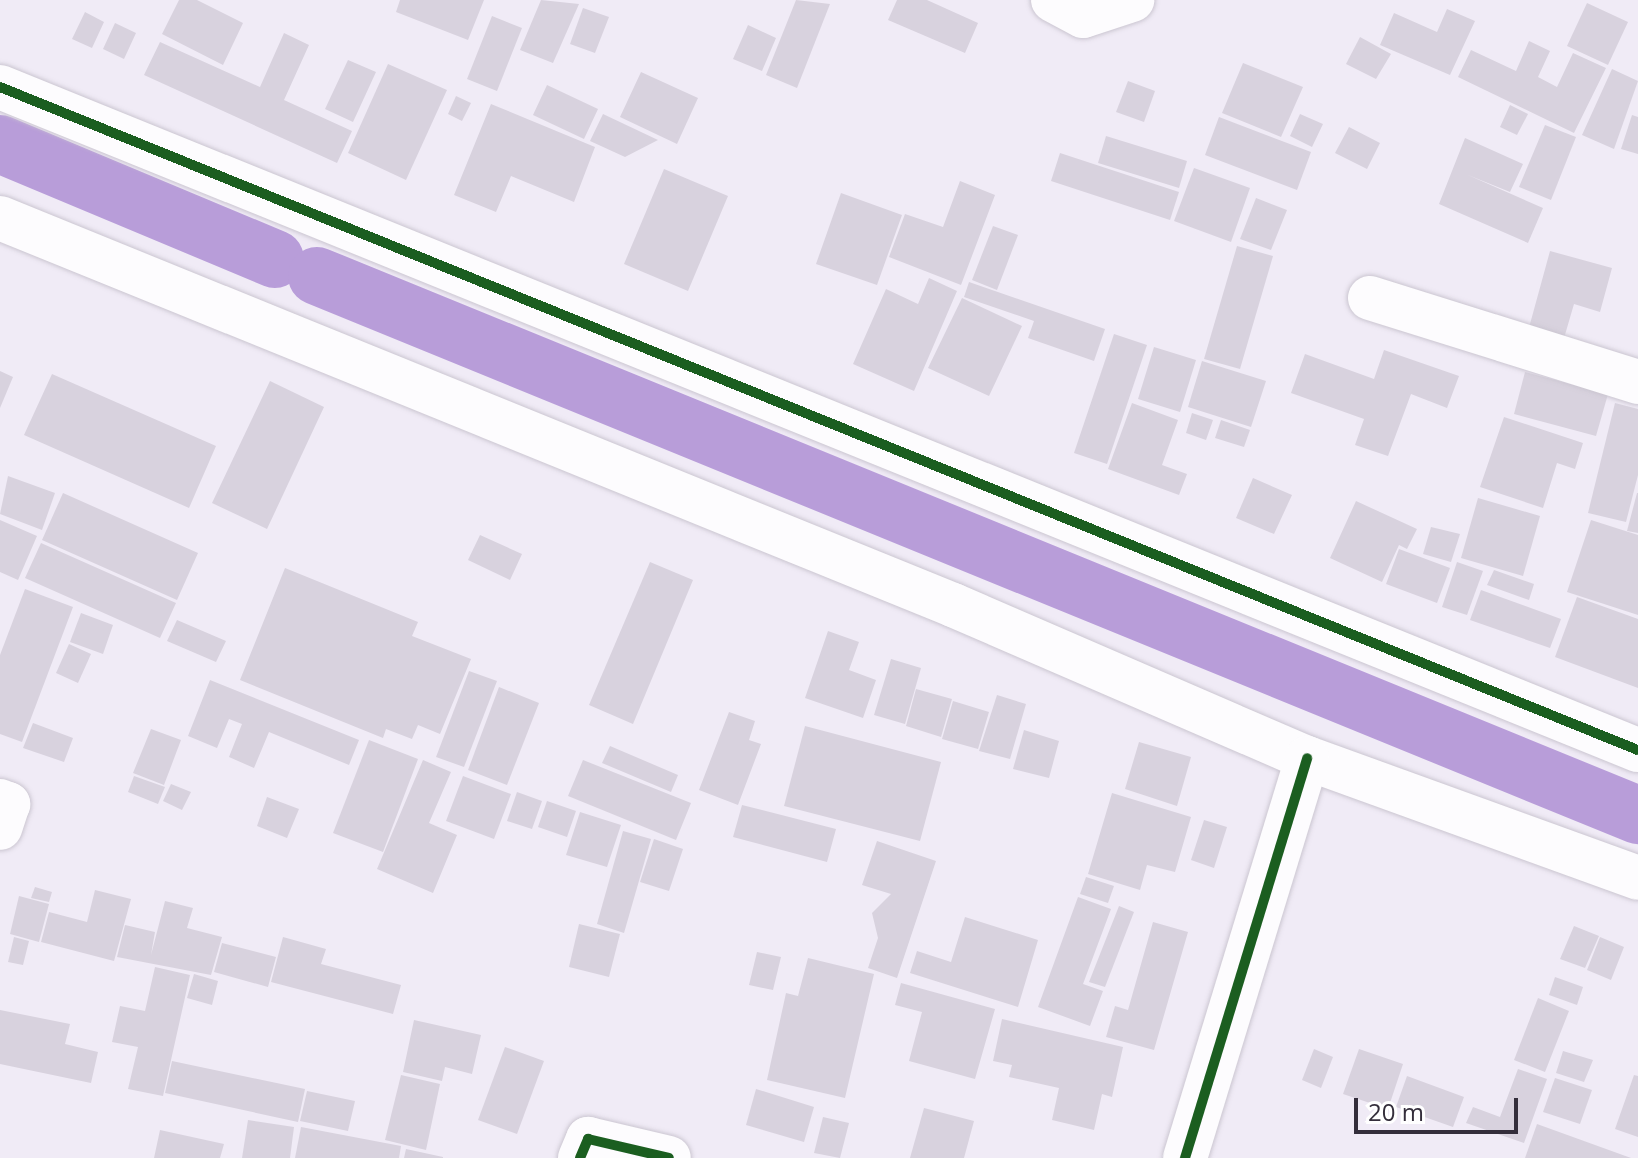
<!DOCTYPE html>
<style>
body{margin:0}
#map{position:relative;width:1638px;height:1158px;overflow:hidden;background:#f0ebf6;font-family:"Open Sans",sans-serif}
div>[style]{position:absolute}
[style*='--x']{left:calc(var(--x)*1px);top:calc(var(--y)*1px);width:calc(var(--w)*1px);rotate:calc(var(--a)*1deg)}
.canal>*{height:58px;margin:-29px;padding:0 29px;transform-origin:29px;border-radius:29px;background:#b89dd9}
.building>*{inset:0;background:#d8d2de}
.roads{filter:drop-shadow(0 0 2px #cbc6d1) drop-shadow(0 0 2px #cbc6d1)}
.minor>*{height:44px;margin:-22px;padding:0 22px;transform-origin:22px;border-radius:22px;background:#fdfcfe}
.cycleway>*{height:10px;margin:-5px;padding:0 5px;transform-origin:5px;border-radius:5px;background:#1b5e20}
span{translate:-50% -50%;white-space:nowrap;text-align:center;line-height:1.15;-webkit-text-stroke:6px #fff;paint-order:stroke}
.scale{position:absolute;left:1354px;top:1098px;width:164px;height:36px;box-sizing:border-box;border:4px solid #342e3b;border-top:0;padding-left:10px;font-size:24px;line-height:28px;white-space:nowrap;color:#342e3b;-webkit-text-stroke:6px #fff;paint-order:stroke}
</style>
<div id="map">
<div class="canal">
<i style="--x:0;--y:144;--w:298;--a:22.7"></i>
<i style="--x:317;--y:276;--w:1427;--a:22.2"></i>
</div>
<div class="building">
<i style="clip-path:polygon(179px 0,197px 0,243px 23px,223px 65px,162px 34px)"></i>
<i style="clip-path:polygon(400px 0,484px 0,468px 40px,396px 12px)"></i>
<i style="clip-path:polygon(541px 0,579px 4px,553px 63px,520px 50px)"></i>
<i style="clip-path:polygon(796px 0,830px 4px,797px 88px,766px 75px)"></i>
<i style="clip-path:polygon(897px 0,927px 0,978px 23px,965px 53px,888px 20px)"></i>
<i style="clip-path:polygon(1587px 3px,1628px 22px,1608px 65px,1567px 46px)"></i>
<i style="clip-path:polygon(583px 8px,609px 17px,595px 53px,570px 44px)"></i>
<i style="clip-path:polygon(1447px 9px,1475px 21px,1450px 75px,1380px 45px,1394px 13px,1437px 32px)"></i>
<i style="clip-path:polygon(85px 12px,104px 22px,92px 48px,72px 39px)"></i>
<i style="clip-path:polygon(492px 16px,522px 28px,497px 91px,467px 79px)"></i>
<i style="clip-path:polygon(115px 23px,136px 33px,124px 59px,103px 49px)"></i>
<i style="clip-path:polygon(748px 25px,776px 38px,762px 71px,733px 59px)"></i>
<i style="clip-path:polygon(284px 33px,309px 45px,284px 100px,352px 131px,337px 163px,144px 75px,160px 42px,260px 87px)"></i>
<i style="clip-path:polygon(1360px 37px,1391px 54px,1376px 79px,1346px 64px)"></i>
<i style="clip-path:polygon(1529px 41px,1550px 51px,1538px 77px,1557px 87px,1573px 53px,1606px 68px,1574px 133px,1458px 77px,1471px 50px,1516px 71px)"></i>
<i style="clip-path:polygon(348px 60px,376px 72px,353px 122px,325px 109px)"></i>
<i style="clip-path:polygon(1243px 63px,1303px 87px,1281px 137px,1222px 113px)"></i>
<i style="clip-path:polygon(388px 64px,447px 90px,406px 180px,348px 153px)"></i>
<i style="clip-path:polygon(1612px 69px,1638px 81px,1614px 149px,1582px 135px)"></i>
<i style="clip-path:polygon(641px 72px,698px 98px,677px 144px,620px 117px)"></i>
<i style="clip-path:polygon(1128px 81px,1155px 91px,1144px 122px,1116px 112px)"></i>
<i style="clip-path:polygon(547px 85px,598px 109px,584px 139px,533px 115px)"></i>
<i style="clip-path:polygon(456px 96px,471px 103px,462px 121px,448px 114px)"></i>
<i style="clip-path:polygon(491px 104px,595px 147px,574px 202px,511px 176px,496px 212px,454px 195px)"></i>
<i style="clip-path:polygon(1510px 105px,1528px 114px,1517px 135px,1500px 127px)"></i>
<i style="clip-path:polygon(603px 114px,658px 140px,625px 157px,590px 141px)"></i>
<i style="clip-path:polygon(1300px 114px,1323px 124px,1312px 147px,1290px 136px)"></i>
<i style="clip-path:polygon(1632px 115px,1638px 117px,1638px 154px,1621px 149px)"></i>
<i style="clip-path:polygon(1219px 117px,1311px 152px,1297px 190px,1205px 155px)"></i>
<i style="clip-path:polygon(1545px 125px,1576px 137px,1551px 200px,1519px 187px)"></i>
<i style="clip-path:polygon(1349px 127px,1380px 143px,1367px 169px,1335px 153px)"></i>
<i style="clip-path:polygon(1106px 136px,1187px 161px,1179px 188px,1098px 163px)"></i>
<i style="clip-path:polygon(1465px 138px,1523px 164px,1510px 192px,1468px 175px,1543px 208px,1528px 243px,1439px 204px)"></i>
<i style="clip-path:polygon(1060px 153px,1179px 192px,1170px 220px,1051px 181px)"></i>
<i style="clip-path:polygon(1194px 168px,1250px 188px,1231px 242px,1174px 221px)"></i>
<i style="clip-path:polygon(664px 169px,728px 196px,688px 291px,624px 264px)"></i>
<i style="clip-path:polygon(960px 181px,995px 195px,961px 285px,889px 257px,905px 214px,943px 227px)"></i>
<i style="clip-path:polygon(841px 193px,902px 215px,877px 285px,816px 264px)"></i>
<i style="clip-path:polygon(1256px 198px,1287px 210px,1271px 250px,1240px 239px)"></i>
<i style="clip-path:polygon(993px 226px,1018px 235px,997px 290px,972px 280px)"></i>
<i style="clip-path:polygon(1237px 246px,1273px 256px,1240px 369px,1204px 359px)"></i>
<i style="clip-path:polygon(1550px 251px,1612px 268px,1600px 312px,1574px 304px,1562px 345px,1527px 335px)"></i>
<i style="clip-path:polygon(929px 278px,957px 291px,914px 391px,853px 364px,886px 289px,918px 304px)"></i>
<i style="clip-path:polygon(969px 282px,1105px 329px,1094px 361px,1028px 338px,1034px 321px,964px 297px)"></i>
<i style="clip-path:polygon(962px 298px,1022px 326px,989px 396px,928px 368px)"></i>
<i style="clip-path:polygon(1114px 334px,1147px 345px,1107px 464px,1074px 453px)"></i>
<i style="clip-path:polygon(1154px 347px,1196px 360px,1180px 412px,1138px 399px)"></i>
<i style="clip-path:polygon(1384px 350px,1459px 376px,1447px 408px,1411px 394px,1388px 456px,1355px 445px,1364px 419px,1291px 393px,1305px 354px,1374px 379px)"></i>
<i style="clip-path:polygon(1202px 361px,1266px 381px,1251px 427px,1188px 407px)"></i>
<i style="clip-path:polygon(0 371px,13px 377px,0 408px)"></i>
<i style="clip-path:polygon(1525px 372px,1608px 394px,1596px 436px,1514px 414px)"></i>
<i style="clip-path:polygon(52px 374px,216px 446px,189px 508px,24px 435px)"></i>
<i style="clip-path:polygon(270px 381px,324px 407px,267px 529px,212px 503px)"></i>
<i style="clip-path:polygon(1132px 403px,1178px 420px,1162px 465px,1187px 474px,1179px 495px,1108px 469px)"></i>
<i style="clip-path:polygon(1615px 403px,1638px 409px,1638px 475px,1626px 522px,1588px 513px)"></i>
<i style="clip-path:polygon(1192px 413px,1213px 420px,1206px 440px,1186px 433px)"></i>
<i style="clip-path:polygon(1504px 417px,1583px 443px,1575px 469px,1557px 463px,1543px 508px,1480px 487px)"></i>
<i style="clip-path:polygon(1221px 420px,1250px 430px,1244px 447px,1215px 438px)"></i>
<i style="clip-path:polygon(8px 476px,55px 493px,42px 530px,0 514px)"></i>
<i style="clip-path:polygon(1253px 478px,1292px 495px,1274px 534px,1236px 518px)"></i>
<i style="clip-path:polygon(63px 493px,198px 553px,177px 600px,42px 540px)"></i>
<i style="clip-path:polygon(1637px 493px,1638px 493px,1638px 533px,1627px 531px)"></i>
<i style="clip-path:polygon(1478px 498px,1540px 516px,1523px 576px,1461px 558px)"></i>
<i style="clip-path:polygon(1356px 501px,1417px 529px,1407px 549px,1399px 545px,1382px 582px,1330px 558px)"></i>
<i style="clip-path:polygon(0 520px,37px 536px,18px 580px,0 572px)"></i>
<i style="clip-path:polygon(1591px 520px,1638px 535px,1638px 615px,1567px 592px)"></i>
<i style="clip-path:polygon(1431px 527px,1460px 534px,1451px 562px,1423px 554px)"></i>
<i style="clip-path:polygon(480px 535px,522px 554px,510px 580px,468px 560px)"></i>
<i style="clip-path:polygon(41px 543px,176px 603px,160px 638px,25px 578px)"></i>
<i style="clip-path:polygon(1399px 549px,1450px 568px,1437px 603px,1386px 584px)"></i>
<i style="clip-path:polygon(650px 562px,693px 580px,633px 724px,589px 705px)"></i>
<i style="clip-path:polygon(1457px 562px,1483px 571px,1467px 615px,1442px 607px)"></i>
<i style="clip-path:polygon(285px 568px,418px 622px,412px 636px,471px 659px,440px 734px,418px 725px,412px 739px,386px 729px,383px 738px,240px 680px)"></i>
<i style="clip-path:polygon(1494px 570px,1534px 584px,1529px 600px,1487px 585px)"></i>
<i style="clip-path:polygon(25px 589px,73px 607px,22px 742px,0 734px,0 655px)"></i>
<i style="clip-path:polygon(1481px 590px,1561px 619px,1550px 648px,1470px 620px)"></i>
<i style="clip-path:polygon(1577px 597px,1638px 619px,1638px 688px,1555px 657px)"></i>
<i style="clip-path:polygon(81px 613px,113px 625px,103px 654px,70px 642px)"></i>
<i style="clip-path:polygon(177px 620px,226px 641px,216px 662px,167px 641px)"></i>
<i style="clip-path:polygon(828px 631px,859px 642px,849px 670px,876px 680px,863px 718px,805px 698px)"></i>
<i style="clip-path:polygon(69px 644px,91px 654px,78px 683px,56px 673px)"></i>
<i style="clip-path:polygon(891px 659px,921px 668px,905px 724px,874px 715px)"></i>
<i style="clip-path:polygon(469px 671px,497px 681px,464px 767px,436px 757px)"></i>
<i style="clip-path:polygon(210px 680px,359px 740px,349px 765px,269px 732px,254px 768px,229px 757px,242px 724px,229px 719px,217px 748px,188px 736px)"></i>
<i style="clip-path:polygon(499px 687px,539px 703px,507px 785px,468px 770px)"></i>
<i style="clip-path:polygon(916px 689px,952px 699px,941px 737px,906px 726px)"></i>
<i style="clip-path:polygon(997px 695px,1026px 704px,1010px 759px,979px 751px)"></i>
<i style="clip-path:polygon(953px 701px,989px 712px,978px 749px,942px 739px)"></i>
<i style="clip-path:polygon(729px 712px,755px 721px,749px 740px,761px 744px,738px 805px,699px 790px)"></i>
<i style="clip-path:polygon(33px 723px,73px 738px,64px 762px,23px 748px)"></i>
<i style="clip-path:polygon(805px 726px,941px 762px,920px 841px,784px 806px)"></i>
<i style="clip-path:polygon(151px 729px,181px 740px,164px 785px,133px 773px)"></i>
<i style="clip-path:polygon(1024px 730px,1059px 741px,1049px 778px,1013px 769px)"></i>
<i style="clip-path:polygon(369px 740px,418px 759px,383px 852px,333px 833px)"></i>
<i style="clip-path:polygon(1139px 742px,1191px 757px,1177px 806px,1125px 789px)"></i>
<i style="clip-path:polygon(610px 746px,678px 775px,671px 792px,602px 763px)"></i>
<i style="clip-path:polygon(423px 760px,451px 772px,429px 823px,457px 835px,433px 893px,377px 869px)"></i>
<i style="clip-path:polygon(583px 760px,691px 803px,676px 840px,568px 796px)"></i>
<i style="clip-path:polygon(134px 776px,165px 787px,158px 804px,128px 792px)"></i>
<i style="clip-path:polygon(463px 776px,511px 794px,494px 839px,446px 821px)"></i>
<i style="clip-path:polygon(171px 784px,191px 792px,182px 810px,163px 801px)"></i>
<i style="clip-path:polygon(517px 792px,542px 801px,532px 829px,507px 821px)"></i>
<i style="clip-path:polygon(1112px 793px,1191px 817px,1175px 872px,1147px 865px,1140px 890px,1088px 874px)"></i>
<i style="clip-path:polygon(267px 797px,299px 809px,287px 838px,257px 826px)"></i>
<i style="clip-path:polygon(547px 801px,576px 811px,567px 837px,538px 827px)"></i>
<i style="clip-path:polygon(742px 805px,836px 829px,827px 862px,733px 837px)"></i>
<i style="clip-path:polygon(580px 812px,621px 825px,607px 867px,566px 855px)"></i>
<i style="clip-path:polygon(1204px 820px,1227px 827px,1214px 868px,1191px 860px)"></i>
<i style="clip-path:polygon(623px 831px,651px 839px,624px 933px,597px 924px)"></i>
<i style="clip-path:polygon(654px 839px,683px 849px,669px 891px,640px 882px)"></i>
<i style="clip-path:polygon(877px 841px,936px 861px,897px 978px,868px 968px,878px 938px,872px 913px,891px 894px,862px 885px)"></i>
<i style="clip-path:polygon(1086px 877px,1114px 886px,1108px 903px,1080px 894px)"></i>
<i style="clip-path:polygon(35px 887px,52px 892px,49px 902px,31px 898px)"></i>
<i style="clip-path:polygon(95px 890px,131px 899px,114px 961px,41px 942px,49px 912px,87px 922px)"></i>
<i style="clip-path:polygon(19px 896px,49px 904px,39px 942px,10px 934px)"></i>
<i style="clip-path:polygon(1078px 897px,1111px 909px,1083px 984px,1103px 991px,1090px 1026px,1038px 1007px)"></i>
<i style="clip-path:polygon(165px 901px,193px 908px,187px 928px,222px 937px,211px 975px,117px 957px,125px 925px,155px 932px,151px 955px)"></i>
<i style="clip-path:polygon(1119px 906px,1134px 912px,1105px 987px,1089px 982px)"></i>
<i style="clip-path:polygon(965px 917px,1038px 940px,1018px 1007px,910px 973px,917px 951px,951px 962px)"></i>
<i style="clip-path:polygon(1153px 922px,1188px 932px,1154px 1050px,1106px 1037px,1115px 1006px,1128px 1010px)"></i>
<i style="clip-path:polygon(579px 924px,620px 934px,609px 977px,569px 967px)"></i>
<i style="clip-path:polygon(1574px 926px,1599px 936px,1585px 968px,1560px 959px)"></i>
<i style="clip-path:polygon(14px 937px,29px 941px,23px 965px,8px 962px)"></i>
<i style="clip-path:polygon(283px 937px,326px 949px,321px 964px,401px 985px,393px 1014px,271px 982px)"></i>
<i style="clip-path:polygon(1600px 937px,1624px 947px,1611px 980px,1587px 970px)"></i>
<i style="clip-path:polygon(222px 943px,276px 957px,268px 987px,214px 972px)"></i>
<i style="clip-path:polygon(757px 952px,781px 957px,773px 990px,749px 985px)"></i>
<i style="clip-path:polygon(808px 958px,874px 974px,845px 1098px,767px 1080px,786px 993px,798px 996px)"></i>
<i style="clip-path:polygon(155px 967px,190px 975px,163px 1096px,128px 1089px,138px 1047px,112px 1042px,120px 1006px,145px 1011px)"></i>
<i style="clip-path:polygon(194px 974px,218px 981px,212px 1005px,187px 998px)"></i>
<i style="clip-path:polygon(1555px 977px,1583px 987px,1577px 1005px,1549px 995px)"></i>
<i style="clip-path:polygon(901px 983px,995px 1009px,975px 1079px,909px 1061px,922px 1012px,895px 1005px)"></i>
<i style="clip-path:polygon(1538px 998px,1569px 1011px,1545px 1072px,1514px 1060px)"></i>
<i style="clip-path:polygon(0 1010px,70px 1024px,65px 1044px,98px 1052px,91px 1083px,0 1064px)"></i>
<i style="clip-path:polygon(1002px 1019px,1123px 1047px,1112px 1097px,1102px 1094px,1094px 1130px,1052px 1120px,1059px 1088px,1009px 1077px,1012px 1065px,993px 1061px)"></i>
<i style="clip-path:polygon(414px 1020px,481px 1035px,472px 1074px,445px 1067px,442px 1081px,403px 1072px)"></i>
<i style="clip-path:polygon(505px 1047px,544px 1061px,517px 1134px,478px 1120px)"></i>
<i style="clip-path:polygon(1314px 1049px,1333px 1057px,1321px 1088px,1302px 1080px)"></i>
<i style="clip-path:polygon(1359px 1049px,1403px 1064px,1388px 1109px,1343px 1094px)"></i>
<i style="clip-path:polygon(1563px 1051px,1593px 1060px,1584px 1082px,1556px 1073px)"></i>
<i style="clip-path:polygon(172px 1061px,305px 1089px,298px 1122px,165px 1093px)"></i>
<i style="clip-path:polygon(1518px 1069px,1547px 1079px,1524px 1143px,1466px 1123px,1473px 1107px,1500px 1117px)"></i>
<i style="clip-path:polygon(401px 1075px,440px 1084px,426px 1150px,385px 1140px)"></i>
<i style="clip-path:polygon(1634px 1075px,1638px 1076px,1638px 1137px,1615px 1129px)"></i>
<i style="clip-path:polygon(1407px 1076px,1464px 1097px,1453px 1127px,1396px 1107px)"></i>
<i style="clip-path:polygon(1555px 1078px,1592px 1090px,1580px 1124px,1543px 1112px)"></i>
<i style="clip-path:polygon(756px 1089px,814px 1107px,804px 1142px,746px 1125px)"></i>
<i style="clip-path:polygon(307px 1091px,355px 1101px,348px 1131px,300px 1121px)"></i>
<i style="clip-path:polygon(924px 1108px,974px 1121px,964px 1158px,910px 1158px)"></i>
<i style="clip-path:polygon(823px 1117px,849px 1123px,840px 1158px,814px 1153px)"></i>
<i style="clip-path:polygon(248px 1120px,294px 1127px,290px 1158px,242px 1158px)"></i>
<i style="clip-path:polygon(1537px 1124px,1631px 1158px,1525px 1158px)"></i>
<i style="clip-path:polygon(301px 1127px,401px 1146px,399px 1158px,295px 1158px)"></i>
<i style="clip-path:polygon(160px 1130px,224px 1144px,220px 1158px,154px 1158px)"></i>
<i style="clip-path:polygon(406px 1149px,443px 1157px,443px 1158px,404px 1158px)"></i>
</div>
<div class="roads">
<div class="minor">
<i style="--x:1053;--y:0;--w:34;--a:28"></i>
<i style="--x:1083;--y:16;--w:52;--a:-18.1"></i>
<i style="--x:0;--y:87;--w:1767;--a:22.04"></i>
<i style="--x:0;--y:218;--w:1029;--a:22.1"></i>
<i style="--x:953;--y:605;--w:386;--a:23.4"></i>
<i style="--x:1307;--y:758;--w:352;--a:19.9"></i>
<i style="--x:1370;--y:298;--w:281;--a:17.4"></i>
<i style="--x:0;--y:801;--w:9;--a:21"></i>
<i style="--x:8;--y:804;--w:25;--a:108"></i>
<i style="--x:580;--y:1158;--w:21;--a:-67"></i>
<i style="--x:588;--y:1139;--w:83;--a:13.2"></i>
<i style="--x:1185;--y:1158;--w:418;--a:-73"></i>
</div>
</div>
<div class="cycleway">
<i style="--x:0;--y:87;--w:1767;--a:22.04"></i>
<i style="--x:580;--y:1158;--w:21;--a:-67"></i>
<i style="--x:588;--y:1139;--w:83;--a:13.2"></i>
<i style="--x:1185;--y:1158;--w:418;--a:-73"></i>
</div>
<div class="scale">20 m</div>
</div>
